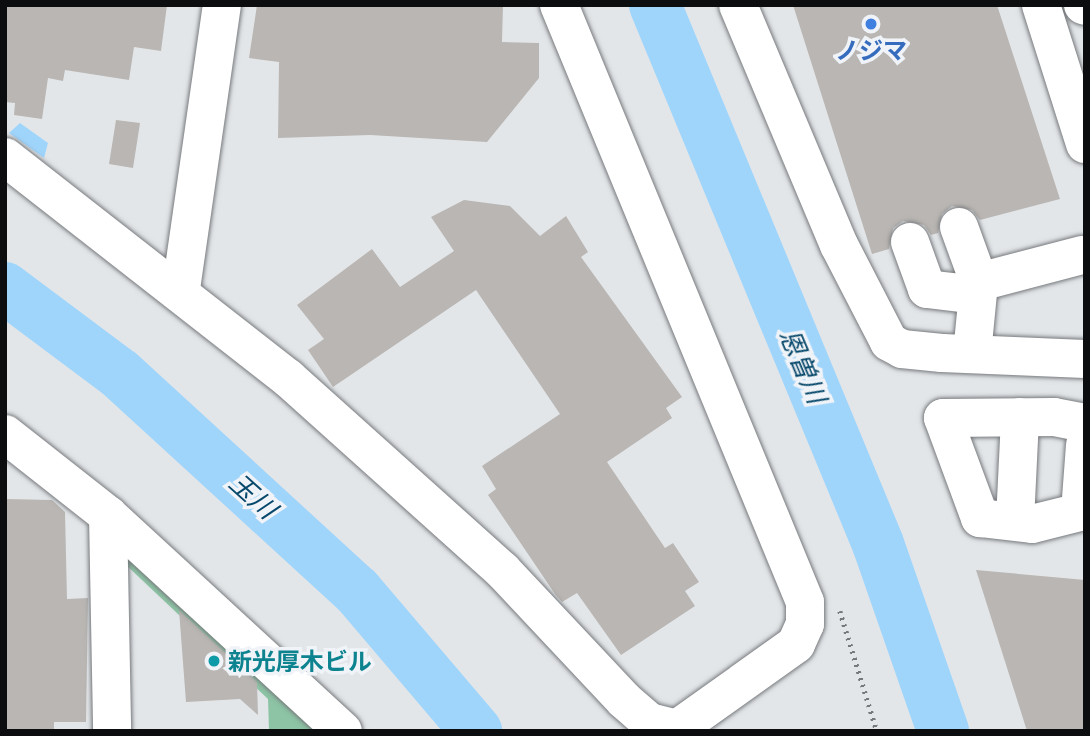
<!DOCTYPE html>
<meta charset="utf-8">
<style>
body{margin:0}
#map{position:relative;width:1090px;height:736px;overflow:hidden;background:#e3e6e9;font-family:Manrope,"Noto Sans JP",sans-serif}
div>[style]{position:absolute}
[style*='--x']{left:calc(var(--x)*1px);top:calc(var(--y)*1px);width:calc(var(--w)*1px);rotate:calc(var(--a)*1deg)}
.green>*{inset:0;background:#8dc4a5}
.water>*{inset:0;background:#a0d5fb}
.river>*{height:52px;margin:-26px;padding:0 26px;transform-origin:26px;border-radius:26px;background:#a0d5fb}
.building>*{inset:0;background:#b9b6b3}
.path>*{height:4.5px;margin-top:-2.25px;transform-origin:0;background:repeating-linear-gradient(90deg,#76787a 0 2px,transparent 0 7px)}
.roads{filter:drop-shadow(0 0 2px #777a7d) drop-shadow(0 0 2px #777a7d)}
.minor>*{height:38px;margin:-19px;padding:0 19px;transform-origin:19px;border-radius:19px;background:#fff}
.dots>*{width:19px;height:19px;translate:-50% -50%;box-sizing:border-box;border:4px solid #f0f3f7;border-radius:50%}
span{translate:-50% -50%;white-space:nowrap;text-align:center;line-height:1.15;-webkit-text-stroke:7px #f0f3f7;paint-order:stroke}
.shop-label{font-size:24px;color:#366cbe;font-weight:700}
.culture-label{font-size:24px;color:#0d838f;font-weight:700}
.left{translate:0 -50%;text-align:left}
.water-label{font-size:26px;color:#06486b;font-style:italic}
.frame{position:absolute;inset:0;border:7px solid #0c0d0e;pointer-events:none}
</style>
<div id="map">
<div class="green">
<i style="clip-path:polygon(124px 536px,336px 731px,269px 731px,268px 699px,124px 563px)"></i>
</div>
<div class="water">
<i style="clip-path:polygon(20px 123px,48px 143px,44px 158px,9px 133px)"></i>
</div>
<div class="river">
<i style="--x:655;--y:5;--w:583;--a:67.52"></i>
<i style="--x:878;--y:544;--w:198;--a:70.8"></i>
<i style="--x:5;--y:288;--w:144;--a:36.8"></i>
<i style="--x:120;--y:374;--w:321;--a:42.5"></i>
<i style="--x:357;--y:591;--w:184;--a:49.6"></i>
</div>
<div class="building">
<i style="clip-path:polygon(5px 5px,167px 5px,161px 51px,134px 47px,129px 80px,65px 70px,63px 81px,48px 78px,42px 119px,14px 115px,15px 103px,5px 102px)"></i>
<i style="clip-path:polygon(257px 5px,503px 5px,502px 42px,539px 43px,539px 78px,487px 142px,370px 135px,278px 138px,279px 62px,249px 58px)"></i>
<i style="clip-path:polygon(793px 5px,997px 5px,1060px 199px,980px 220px,972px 210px,952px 206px,942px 214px,938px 233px,931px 235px,924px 225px,903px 221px,893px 228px,889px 249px,872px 254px)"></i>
<i style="clip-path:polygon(116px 120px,140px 123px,133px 168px,109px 164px)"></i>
<i style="clip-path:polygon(464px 200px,510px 206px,540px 236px,566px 216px,588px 252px,581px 257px,682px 397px,666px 408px,672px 418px,607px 462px,665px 548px,673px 543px,699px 582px,685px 591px,695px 606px,621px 655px,577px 593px,562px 602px,555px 594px,488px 495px,496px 489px,482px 466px,560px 414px,476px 290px,333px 387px,308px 350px,324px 339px,297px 305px,372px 249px,400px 287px,454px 251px,431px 217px)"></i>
<i style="clip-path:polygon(5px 499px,52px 500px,65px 512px,67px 599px,88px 598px,86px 722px,54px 722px,54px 731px,5px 731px)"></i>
<i style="clip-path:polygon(976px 570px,1085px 580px,1085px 731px,1027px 731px)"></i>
<i style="clip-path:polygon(179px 610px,257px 682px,258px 715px,240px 699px,186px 702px)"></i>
</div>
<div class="path">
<i style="--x:840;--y:611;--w:126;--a:72.9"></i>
</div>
<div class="roads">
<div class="minor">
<i style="--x:738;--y:5;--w:260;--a:67.2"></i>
<i style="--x:839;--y:245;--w:109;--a:62.7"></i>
<i style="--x:889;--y:342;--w:15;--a:28"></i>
<i style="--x:902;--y:349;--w:40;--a:5.7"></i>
<i style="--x:942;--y:353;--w:143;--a:2.4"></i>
<i style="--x:1041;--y:5;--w:146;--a:72.4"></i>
<i style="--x:1083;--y:5;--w:2;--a:27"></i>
<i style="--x:5;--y:157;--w:359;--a:38"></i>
<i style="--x:288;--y:378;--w:288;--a:41.9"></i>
<i style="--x:502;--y:570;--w:178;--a:46.8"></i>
<i style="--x:624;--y:700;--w:33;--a:41"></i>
<i style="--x:649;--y:722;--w:29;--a:14"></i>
<i style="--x:677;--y:729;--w:146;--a:-35.5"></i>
<i style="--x:796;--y:644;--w:22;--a:-66"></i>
<i style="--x:805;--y:624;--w:22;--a:-90"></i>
<i style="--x:805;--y:602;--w:646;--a:-112.39"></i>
<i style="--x:959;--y:227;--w:59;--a:70"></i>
<i style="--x:910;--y:242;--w:50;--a:70.1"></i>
<i style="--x:927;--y:289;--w:50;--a:6.8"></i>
<i style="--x:181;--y:289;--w:287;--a:-81.8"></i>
<i style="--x:972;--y:354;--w:72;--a:-84.4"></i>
<i style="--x:979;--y:282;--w:106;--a:-14.7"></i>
<i style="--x:1085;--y:423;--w:32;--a:-169"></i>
<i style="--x:1054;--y:417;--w:111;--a:179.5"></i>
<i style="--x:943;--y:418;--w:107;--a:69.7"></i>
<i style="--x:980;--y:518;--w:52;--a:6.6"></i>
<i style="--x:1032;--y:524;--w:49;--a:-14"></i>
<i style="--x:1080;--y:512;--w:67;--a:-85.7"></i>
<i style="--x:5;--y:434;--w:131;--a:38.2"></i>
<i style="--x:108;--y:515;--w:216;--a:88.9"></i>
<i style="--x:108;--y:515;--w:319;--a:42.6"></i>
<i style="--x:1015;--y:521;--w:104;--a:-87.2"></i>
</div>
</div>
<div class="dots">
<i style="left:871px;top:24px;background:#3f7fe0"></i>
<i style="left:214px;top:661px;background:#0f9aa8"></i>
</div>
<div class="shop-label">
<span style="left:871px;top:50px">ノジマ</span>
</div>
<div class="culture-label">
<span class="left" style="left:228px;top:661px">新光厚木ビル</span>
</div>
<div class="water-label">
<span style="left:803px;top:366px;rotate:67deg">恩曽川</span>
<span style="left:253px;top:496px;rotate:42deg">玉川</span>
</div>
<div class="frame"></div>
</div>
